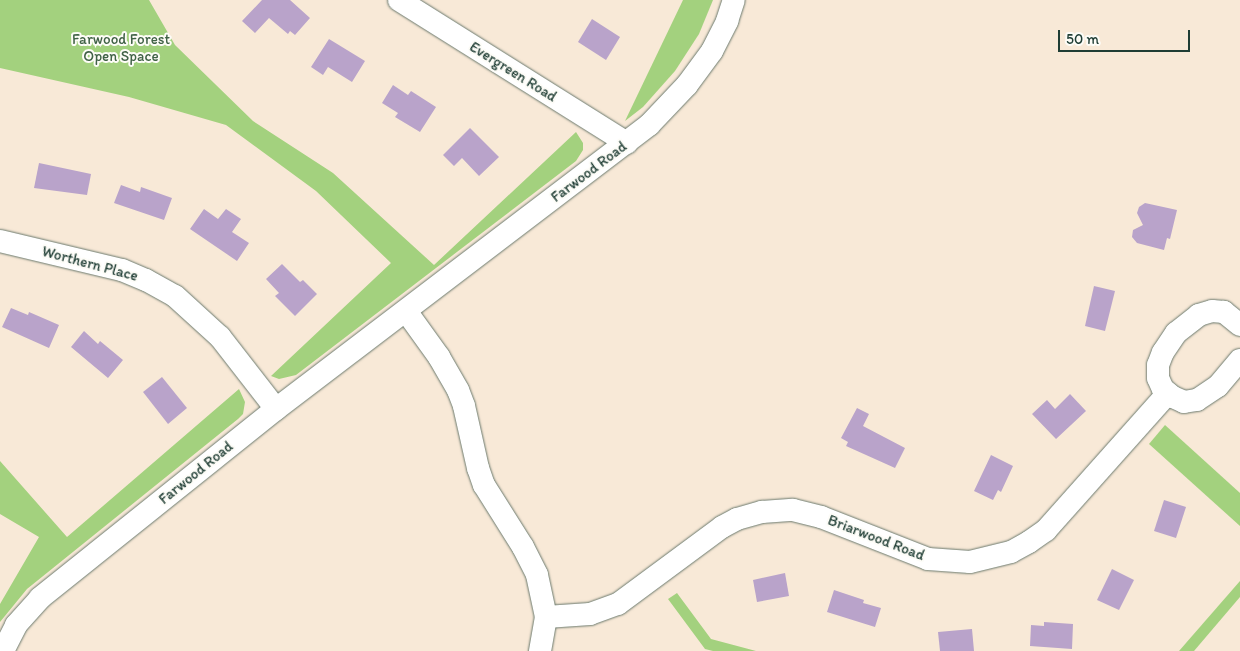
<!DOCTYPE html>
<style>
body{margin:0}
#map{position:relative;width:1240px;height:651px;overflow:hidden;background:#f8e9d7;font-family:Itim,sans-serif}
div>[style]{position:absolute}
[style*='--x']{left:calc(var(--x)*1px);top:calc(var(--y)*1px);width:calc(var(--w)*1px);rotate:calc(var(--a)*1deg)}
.green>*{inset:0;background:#a3d17e}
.building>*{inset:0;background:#b9a3ca}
.roads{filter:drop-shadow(0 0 1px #6b796d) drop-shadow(0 0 1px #6b796d)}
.minor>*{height:22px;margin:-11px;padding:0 11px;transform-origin:11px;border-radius:11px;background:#fff}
span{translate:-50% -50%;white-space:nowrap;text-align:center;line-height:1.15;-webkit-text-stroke:4px #fdfcf7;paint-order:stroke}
.park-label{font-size:15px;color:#406246}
.street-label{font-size:15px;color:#1f3d34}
.scale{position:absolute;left:1058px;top:30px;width:132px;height:22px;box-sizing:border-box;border:2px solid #1f3d34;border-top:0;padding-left:6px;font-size:15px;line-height:18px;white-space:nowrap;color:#1f3d34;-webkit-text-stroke:4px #fdfcf7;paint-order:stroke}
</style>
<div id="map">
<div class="green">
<i style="clip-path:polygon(0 0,149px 0,175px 45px,253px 121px,333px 173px,434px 265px,576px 132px,583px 143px,583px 150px,576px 161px,296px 375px,279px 379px,271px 376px,391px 263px,316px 191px,226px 125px,129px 97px,0 68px)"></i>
<i style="clip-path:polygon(683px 0,713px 0,699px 34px,675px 71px,643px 107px,625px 121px)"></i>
<i style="clip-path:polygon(239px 389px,245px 402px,243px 414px,238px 419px,27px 589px,0 622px,0 604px,39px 537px,0 514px,0 461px,67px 537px)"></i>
<i style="clip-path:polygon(1165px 425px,1240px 493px,1240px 526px,1149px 444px)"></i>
<i style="clip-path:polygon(1240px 581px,1240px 597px,1194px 651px,1179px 651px)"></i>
<i style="clip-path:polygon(677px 593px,711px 639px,756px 651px,713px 651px,705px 649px,668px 599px)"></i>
</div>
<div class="building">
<i style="clip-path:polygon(262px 0,290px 0,310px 18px,295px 35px,290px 31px,288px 34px,269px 18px,255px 33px,242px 21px)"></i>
<i style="clip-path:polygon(592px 19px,620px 37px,606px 60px,578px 42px)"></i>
<i style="clip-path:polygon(329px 39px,365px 61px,352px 82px,328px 67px,323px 75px,311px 67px)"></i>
<i style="clip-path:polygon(393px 85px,408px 95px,411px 91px,436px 107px,420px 132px,395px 117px,398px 113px,382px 103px)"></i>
<i style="clip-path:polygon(470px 128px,499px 157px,479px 176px,462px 158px,454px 166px,443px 155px)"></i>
<i style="clip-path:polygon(39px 163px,91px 174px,87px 195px,34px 188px)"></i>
<i style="clip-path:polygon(121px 185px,140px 192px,141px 187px,172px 198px,164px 220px,114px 203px)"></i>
<i style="clip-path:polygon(1145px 203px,1177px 210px,1170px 239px,1167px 238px,1164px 250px,1137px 243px,1132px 237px,1133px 230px,1143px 225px,1137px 213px,1139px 207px)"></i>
<i style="clip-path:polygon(204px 209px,218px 219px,226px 209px,241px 219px,232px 232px,249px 243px,237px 261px,190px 229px)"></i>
<i style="clip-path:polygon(282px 264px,300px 282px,303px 280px,317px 294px,295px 316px,275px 296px,279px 293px,266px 279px)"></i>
<i style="clip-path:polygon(1094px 286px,1115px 291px,1105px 331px,1085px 326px)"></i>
<i style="clip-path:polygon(11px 308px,28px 315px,29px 312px,59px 325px,49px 348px,2px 327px)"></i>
<i style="clip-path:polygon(84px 331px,98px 344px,100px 341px,123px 360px,108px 378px,71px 347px)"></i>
<i style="clip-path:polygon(162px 377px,187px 408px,168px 424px,143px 392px)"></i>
<i style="clip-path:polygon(1070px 394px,1086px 411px,1056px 439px,1032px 414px,1047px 400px,1055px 409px)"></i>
<i style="clip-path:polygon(857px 408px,869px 414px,863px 426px,905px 448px,895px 468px,846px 446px,848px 442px,841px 438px)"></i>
<i style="clip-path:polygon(991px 455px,1013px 466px,1001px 492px,998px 490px,993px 500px,974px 491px)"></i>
<i style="clip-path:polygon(1164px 500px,1186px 507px,1176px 538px,1154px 531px)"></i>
<i style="clip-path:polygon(1112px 569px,1134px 580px,1119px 610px,1097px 600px)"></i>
<i style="clip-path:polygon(785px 573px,789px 596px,757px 602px,753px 580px)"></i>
<i style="clip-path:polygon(834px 590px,864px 600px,863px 603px,881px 608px,875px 627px,827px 612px)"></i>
<i style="clip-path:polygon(1044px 622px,1073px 624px,1072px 649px,1030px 646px,1031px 625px,1044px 626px)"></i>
<i style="clip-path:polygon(972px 629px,974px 651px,940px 651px,938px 632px)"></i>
</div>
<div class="roads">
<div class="minor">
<i style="--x:399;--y:0;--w:269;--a:32.1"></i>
<i style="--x:0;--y:241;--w:125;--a:13.4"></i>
<i style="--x:122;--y:270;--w:26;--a:23"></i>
<i style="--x:146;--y:280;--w:33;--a:29"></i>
<i style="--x:175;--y:296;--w:61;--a:42.3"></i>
<i style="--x:220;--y:337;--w:91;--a:52.1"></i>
<i style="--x:406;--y:311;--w:57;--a:54.3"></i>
<i style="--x:439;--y:357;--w:38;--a:60"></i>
<i style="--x:458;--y:390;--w:17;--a:69"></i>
<i style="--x:464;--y:406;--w:64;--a:77.3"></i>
<i style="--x:478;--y:468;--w:18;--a:71"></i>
<i style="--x:484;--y:485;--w:73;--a:57.8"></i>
<i style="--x:523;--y:547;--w:31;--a:63"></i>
<i style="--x:537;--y:575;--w:43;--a:77.9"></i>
<i style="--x:546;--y:617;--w:35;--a:100"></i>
<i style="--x:1240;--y:325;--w:21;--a:-141"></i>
<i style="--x:1224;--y:312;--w:12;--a:-175"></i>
<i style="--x:1212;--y:311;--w:14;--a:163"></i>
<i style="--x:1199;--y:315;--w:29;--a:142"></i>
<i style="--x:1176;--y:333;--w:23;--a:124"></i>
<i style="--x:1163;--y:352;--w:14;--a:111"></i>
<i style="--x:1158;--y:365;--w:13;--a:90"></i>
<i style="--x:1158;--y:378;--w:12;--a:66"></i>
<i style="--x:1163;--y:389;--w:13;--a:39"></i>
<i style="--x:1173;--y:397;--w:12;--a:24"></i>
<i style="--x:1184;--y:402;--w:13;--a:-9"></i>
<i style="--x:1197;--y:400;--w:25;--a:-34"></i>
<i style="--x:1218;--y:386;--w:34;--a:-50"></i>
<i style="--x:546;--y:617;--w:44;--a:-3.9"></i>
<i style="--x:590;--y:614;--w:30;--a:-20"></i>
<i style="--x:618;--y:604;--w:129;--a:-36.5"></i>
<i style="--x:722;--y:527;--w:17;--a:-28"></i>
<i style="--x:737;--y:519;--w:26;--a:-16"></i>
<i style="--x:762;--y:512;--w:31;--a:-4"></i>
<i style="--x:793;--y:510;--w:29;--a:14"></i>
<i style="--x:821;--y:517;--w:115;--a:21.4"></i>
<i style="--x:928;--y:559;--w:42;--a:4.1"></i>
<i style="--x:970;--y:562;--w:42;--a:-13.7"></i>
<i style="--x:1011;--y:552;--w:21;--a:-29"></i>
<i style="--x:1029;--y:542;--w:21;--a:-35"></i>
<i style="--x:1046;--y:530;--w:183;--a:-48.3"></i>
<i style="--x:3;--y:651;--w:29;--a:-63"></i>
<i style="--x:16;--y:625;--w:36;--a:-48"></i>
<i style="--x:40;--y:598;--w:302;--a:-38.7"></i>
<i style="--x:276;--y:409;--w:469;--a:-37.3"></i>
<i style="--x:649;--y:125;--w:55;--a:-46.5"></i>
<i style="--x:687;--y:85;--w:42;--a:-53.7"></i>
<i style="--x:712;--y:51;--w:34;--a:-63"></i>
<i style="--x:727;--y:21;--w:22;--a:-72"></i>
</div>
</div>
<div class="park-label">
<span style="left:121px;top:48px">Farwood Forest<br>Open Space</span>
</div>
<div class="street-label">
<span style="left:513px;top:72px;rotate:32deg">Evergreen Road</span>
<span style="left:589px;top:172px;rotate:-37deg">Farwood Road</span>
<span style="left:90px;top:264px;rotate:15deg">Worthern Place</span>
<span style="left:196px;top:473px;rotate:-39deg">Farwood Road</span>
<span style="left:876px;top:538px;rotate:21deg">Briarwood Road</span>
</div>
<div class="scale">50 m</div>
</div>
